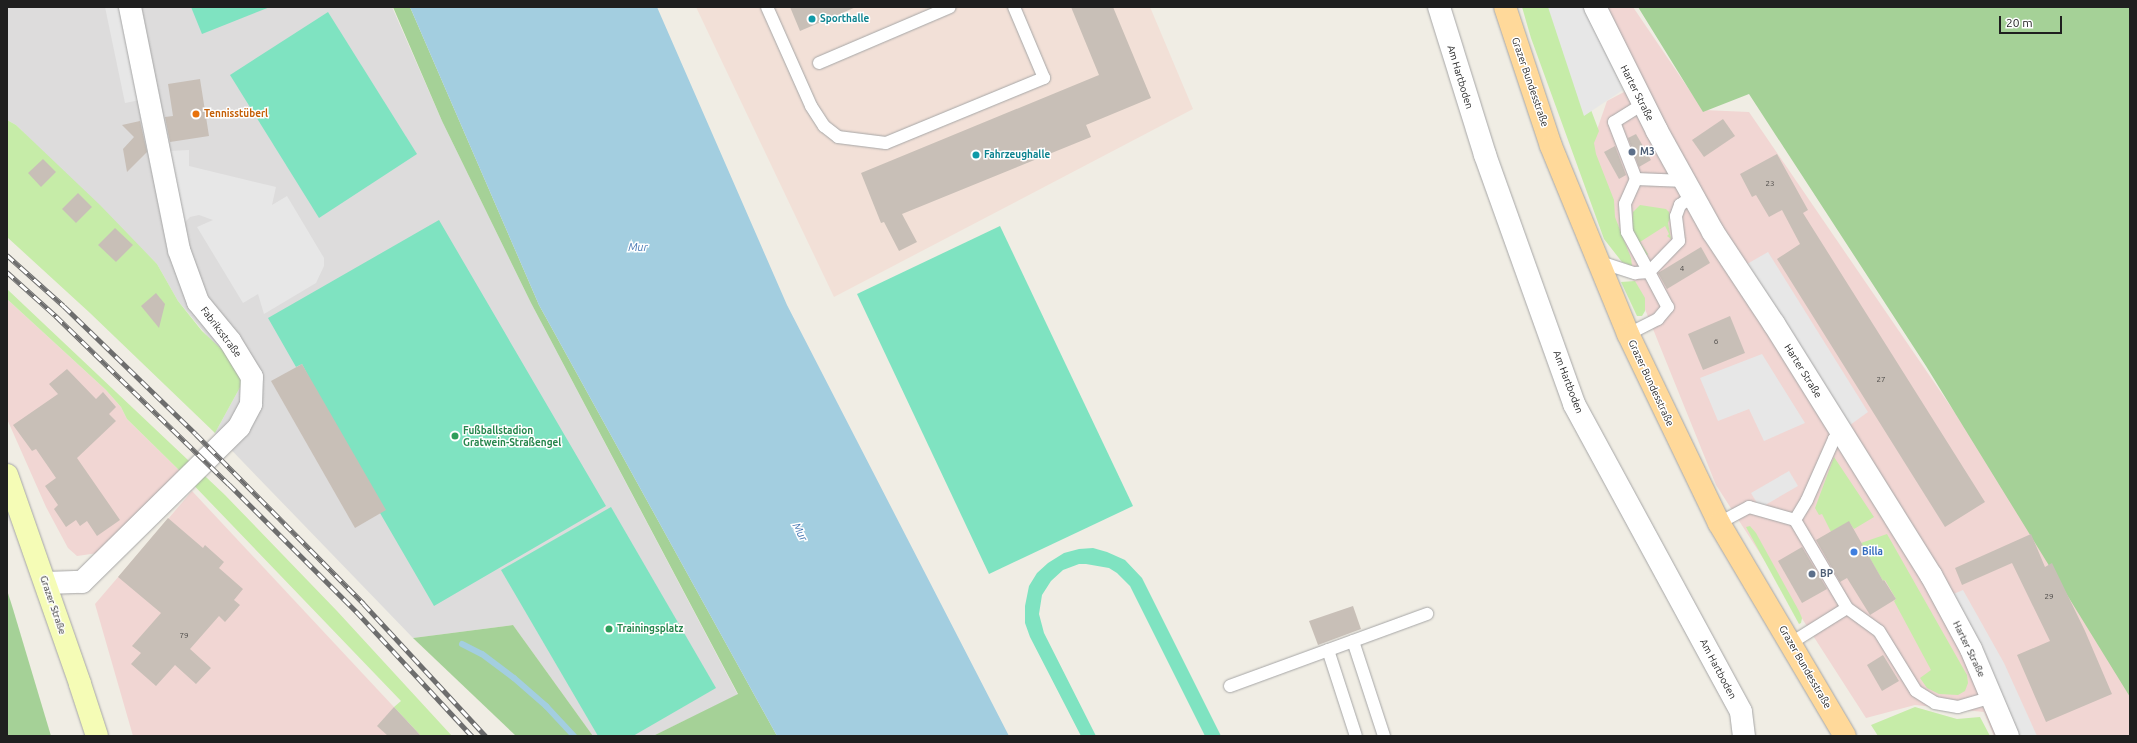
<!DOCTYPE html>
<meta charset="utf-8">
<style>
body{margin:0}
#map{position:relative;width:2137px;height:743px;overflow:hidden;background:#f0ede4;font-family:Ubuntu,sans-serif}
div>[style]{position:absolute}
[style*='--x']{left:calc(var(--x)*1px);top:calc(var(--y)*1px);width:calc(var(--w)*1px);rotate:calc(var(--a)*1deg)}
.residential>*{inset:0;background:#dddcdc}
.commercial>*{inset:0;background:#f1d6d3}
.military>*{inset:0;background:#f2e0d7}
.grass>*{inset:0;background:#c6eca8}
.forest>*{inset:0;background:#a5d197}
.pitch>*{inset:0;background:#7fe3c1}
.parking>*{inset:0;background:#e7e7e7}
.water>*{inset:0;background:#a3cee0}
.stream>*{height:6px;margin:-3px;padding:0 3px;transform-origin:3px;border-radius:3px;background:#a3cee0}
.building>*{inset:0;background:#c8bfb7}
.roads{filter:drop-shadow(0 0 1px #a6a6a6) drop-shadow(0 0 1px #a6a6a6)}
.lane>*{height:12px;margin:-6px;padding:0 6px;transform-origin:6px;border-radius:6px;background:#fff}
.street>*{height:22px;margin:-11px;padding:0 11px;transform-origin:11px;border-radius:11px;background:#fff}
.secondary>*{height:22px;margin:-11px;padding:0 11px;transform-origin:11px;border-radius:11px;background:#f5fcb6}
.primary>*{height:22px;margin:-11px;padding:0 11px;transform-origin:11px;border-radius:11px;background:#ffd99a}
.rail>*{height:4.5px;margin-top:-2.25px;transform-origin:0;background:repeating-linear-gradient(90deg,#fff 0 9px,#6d6d6d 0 18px);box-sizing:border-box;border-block:1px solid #6d6d6d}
.dots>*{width:11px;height:11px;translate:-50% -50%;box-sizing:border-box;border:2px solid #fff;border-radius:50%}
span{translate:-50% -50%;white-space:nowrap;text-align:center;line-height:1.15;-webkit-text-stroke:3px #fff;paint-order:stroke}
.number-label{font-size:8px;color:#494745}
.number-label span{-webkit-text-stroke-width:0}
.culture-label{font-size:10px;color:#0d838f;font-weight:700}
.left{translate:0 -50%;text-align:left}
.street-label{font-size:10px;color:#1f1f1f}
.food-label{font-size:10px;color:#c56008;font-weight:700}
.service-label{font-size:10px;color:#4e5e75;font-weight:700}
.leisure-label{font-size:10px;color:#27864d;font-weight:700}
.shop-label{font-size:10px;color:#366cbe;font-weight:700}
.water-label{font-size:11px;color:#4677b3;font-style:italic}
.frame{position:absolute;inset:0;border:8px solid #1f1f1f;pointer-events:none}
.scale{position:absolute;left:1999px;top:16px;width:63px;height:18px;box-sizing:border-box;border:2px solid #1f1f1f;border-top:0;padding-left:5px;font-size:12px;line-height:14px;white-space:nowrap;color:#1f1f1f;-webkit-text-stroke:3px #fff;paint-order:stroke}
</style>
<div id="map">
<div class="residential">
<i style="clip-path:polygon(7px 7px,392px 7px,442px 121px,531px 303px,738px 695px,653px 736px,593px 736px,513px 625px,413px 638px,215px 433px,244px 380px,178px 301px,157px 264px,16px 125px,7px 120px)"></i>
</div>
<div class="commercial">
<i style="clip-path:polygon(1608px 7px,1633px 7px,1703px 110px,1749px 112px,2025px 515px,2130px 684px,2130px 736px,1994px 736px,1984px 712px,1915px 705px,1866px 718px,1716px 485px,1632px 277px,1591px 147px,1607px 101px,1641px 83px)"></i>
<i style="clip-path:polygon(7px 299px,106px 390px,121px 407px,127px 419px,183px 474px,98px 553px,77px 556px,68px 548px,46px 507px,7px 419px)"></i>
<i style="clip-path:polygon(192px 491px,421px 736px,133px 736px,95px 604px)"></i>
</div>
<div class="military">
<i style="clip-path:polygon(696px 7px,1150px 7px,1193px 109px,834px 297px)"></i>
</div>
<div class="grass">
<i style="clip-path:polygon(1522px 7px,1552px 7px,1599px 131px,1594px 143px,1596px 154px,1614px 200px,1615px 217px,1631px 258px,1632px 266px,1622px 262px,1604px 239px,1531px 38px)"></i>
<i style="clip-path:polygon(7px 120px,16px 125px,100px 205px,157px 264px,178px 301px,202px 331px,232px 359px,244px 380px,215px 433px,90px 313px,7px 237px)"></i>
<i style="clip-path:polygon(1640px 205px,1666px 209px,1669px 212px,1670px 218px,1668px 223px,1671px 239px,1667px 236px,1669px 234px,1665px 226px,1640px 242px,1648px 254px,1646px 257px,1634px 236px,1632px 226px,1633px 212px)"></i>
<i style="clip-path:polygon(1635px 281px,1645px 298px,1645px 311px,1642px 316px,1637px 316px,1621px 282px)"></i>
<i style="clip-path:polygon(7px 289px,225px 495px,337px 611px,452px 736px,421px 736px,394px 707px,401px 701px,183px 474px,127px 419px,121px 407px,106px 390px,7px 299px)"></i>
<i style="clip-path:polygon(1834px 457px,1874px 517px,1854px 529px,1849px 522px,1831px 532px,1822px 514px,1819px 515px,1815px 508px)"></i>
<i style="clip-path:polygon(1750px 526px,1756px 533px,1799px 611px,1802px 618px,1801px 623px,1799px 624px,1746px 527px)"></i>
<i style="clip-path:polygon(1887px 534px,1967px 675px,1968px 683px,1965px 691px,1958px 695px,1939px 694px,1927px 688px,1920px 678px,1931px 670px,1894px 601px,1896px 599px,1885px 580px,1883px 581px,1861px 543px)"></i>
<i style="clip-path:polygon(1915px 707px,1957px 719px,1980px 717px,1990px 736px,1878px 736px,1871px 725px)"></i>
</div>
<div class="forest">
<i style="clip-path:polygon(393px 7px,410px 7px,539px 305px,777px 736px,653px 736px,738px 694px,531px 303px,442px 121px)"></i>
<i style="clip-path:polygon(1638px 7px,2130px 7px,2130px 697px,1926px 366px,1749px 94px,1703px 112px)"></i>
<i style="clip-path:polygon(7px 590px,13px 609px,51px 736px,7px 736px)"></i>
<i style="clip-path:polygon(513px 625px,593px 736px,516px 736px,413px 638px)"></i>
</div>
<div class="pitch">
<i style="clip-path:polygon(191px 7px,270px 7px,202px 34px)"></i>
<i style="clip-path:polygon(328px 12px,417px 154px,319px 218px,230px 75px)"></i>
<i style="clip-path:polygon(439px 220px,606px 506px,434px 606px,380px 513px,302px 364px,296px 367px,268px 318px)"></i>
<i style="clip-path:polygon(1000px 226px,1133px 506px,989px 574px,857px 294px)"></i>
<i style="clip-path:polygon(611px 507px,716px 688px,633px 736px,598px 736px,501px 570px)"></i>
<i style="clip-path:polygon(1093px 548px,1107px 552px,1125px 560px,1142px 578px,1221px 736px,1205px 736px,1130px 586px,1117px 573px,1109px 568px,1086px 564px,1079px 564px,1063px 570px,1051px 581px,1042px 595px,1039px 614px,1044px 633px,1096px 736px,1081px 736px,1030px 637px,1025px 623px,1025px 606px,1029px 586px,1037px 573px,1048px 563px,1064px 553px,1079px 549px)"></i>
</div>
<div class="parking">
<i style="clip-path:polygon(105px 7px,121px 7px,140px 100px,125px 103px)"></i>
<i style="clip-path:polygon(1548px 7px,1588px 7px,1623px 90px,1584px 116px)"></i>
<i style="clip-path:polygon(189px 150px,189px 166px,276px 187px,272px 205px,287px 196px,324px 258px,324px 266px,316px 283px,264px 314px,258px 294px,243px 303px,197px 227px,213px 220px,199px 215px,190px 217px,184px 223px,169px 151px)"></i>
<i style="clip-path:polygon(1768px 252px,1868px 412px,1850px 425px,1747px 264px)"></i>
<i style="clip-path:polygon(1762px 354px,1805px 423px,1764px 441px,1749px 409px,1718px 421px,1700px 378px)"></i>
<i style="clip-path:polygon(1789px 471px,1798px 486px,1760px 508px,1751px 493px)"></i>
<i style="clip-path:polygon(1963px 590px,2004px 663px,2037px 736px,2016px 736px,1951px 595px)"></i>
</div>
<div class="water">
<i style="clip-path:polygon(410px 7px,657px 7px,787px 305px,1009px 736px,777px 736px,539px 305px)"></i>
</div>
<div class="stream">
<i style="--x:462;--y:644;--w:22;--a:27"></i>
<i style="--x:482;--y:654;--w:40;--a:37"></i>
<i style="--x:514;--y:678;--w:43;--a:41.2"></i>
<i style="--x:546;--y:706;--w:41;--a:47"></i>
</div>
<div class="building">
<i style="clip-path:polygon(790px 7px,856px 7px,800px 31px)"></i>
<i style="clip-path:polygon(1071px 7px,1113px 7px,1151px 98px,1086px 125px,1091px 137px,902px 214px,917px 242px,899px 251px,884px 222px,881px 223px,861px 173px,1099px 75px)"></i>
<i style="clip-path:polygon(200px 79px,209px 136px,170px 142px,165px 117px,173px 116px,168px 84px)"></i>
<i style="clip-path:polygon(1723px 119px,1735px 136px,1704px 157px,1692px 140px)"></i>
<i style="clip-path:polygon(140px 121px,147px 152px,127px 172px,123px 149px,134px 137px,122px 125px)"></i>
<i style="clip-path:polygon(1636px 134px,1651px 160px,1639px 167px,1628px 138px)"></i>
<i style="clip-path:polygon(1615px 146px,1626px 175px,1619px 179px,1604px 152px)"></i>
<i style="clip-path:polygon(1777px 154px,1808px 210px,1803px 213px,1985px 502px,1945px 527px,1777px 259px,1800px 244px,1782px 210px,1769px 217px,1756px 195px,1752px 197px,1740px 174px)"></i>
<i style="clip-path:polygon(43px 159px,56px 172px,41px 187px,28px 173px)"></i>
<i style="clip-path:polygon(78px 193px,92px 207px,76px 223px,62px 209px)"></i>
<i style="clip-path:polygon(115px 228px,133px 245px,116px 262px,98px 245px)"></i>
<i style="clip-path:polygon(1701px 247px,1710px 263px,1667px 289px,1658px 273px)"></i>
<i style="clip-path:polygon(156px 293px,165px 304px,159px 328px,141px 306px)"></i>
<i style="clip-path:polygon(1730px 316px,1745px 353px,1703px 370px,1688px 334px)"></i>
<i style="clip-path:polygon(302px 364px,386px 510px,355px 528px,271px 381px)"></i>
<i style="clip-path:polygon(67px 369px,96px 399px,103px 392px,116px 407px,109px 414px,116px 421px,77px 458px,120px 520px,97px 536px,87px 521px,80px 526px,76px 520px,66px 527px,54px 509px,58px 505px,45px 486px,56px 478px,36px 449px,32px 451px,13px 425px,58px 394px,49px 384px)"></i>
<i style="clip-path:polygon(168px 518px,203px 548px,205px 545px,224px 562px,219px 568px,243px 589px,234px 600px,240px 605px,225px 622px,219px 616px,190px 649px,211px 668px,196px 684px,175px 665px,156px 686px,131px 664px,141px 653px,132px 646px,161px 613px,118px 577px)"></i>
<i style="clip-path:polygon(1849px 521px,1883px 581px,1884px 580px,1896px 599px,1870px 615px,1847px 578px,1840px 582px,1816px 540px)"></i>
<i style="clip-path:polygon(2031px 534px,2045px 567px,2052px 563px,2085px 631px,2112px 694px,2046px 722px,2017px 655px,2050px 641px,2012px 563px,1962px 585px,1955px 568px)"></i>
<i style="clip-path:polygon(1802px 547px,1827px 589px,1802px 603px,1778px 561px)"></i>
<i style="clip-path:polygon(1353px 606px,1361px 629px,1318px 645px,1309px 621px)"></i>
<i style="clip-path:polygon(1883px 655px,1899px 681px,1882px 691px,1867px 665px)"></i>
<i style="clip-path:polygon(394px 707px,421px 736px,388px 736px,377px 726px)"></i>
</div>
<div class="roads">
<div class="lane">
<i style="--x:767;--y:7;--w:108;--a:66"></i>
<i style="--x:811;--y:106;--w:24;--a:57"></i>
<i style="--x:824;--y:126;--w:18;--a:38"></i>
<i style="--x:838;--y:137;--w:48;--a:7.1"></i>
<i style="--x:886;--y:143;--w:171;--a:-22.4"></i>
<i style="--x:1044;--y:78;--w:77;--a:-112.9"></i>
<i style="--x:819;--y:63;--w:142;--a:-23.1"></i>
<i style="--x:1643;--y:104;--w:34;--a:148"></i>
<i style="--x:1614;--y:122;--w:61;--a:68.9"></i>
<i style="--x:1636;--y:179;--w:49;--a:2.3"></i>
<i style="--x:1636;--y:179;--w:27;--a:114"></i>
<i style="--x:1625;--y:204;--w:28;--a:86"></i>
<i style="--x:1627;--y:232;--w:46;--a:61.2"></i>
<i style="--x:1649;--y:272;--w:43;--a:-45.9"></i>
<i style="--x:1679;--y:241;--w:25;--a:-97"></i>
<i style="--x:1676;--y:216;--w:12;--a:-70"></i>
<i style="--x:1680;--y:205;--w:16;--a:-35"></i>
<i style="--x:1597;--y:261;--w:40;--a:18"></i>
<i style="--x:1635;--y:273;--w:14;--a:-4"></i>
<i style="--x:1649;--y:272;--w:40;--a:62"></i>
<i style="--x:1668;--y:307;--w:16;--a:130"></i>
<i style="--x:1658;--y:319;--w:34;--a:153"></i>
<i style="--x:1795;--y:520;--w:102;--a:59.4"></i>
<i style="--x:1847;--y:608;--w:39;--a:36"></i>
<i style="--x:1879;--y:631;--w:70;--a:58.3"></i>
<i style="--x:1916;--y:691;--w:22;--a:32"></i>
<i style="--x:1935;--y:703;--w:23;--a:10"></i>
<i style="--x:1958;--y:707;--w:35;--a:-16"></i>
<i style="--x:1719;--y:523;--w:34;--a:-28"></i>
<i style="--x:1749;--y:507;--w:48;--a:15.8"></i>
<i style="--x:1795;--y:520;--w:23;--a:-59"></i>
<i style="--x:1807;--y:500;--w:67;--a:-66.1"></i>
<i style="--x:1834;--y:439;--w:10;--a:-45"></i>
<i style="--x:1353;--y:641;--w:100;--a:71.9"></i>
<i style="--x:1791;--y:643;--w:66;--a:-32"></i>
<i style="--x:1328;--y:650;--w:90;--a:72"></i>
<i style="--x:1230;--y:686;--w:210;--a:-20.1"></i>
</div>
<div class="street">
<i style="--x:1439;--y:7;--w:155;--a:72.7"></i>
<i style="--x:1485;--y:155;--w:264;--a:70.3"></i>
<i style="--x:1574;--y:404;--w:350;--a:61.5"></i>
<i style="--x:1741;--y:712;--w:24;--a:83"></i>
<i style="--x:1595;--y:7;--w:139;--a:63.4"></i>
<i style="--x:1657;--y:131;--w:115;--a:61"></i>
<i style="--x:1713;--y:232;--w:110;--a:56.5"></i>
<i style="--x:1774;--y:324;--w:296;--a:58"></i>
<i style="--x:1931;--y:575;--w:84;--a:61.6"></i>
<i style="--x:1971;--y:649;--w:95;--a:67"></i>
<i style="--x:46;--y:583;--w:36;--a:-2"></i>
<i style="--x:82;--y:582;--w:221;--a:-44.6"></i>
<i style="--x:239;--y:427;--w:26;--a:-62"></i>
<i style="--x:251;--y:404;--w:27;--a:-88"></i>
<i style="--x:252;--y:377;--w:42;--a:-121.4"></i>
<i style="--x:230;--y:341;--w:50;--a:-129.4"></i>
<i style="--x:198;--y:302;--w:55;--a:-110.1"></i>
<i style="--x:179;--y:250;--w:248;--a:-101.4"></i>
</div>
<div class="secondary">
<i style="--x:7;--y:475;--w:221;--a:70.7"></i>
<i style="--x:80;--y:684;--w:55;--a:71.9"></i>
</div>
<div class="primary">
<i style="--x:1505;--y:7;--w:146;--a:71.7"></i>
<i style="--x:1551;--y:146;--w:203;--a:67.7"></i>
<i style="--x:1628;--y:334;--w:210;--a:64.3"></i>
<i style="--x:1719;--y:523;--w:247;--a:59.4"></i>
</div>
</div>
<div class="rail">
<i style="--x:7;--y:255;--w:76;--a:41.8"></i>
<i style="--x:64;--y:306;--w:184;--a:44.1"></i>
<i style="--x:196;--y:434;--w:239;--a:45.3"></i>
<i style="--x:364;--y:604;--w:180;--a:47.3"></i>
<i style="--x:7;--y:272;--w:66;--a:41.9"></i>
<i style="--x:56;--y:316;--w:241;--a:44.2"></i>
<i style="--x:229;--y:484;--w:180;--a:45"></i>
<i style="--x:356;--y:611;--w:171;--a:47.1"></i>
</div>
<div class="dots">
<i style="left:812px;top:19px;background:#0f9aa8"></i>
<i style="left:196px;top:114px;background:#e8710a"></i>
<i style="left:1632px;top:152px;background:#5c6f8a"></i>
<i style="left:976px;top:155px;background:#0f9aa8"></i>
<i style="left:455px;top:436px;background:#2e9e5b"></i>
<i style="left:1854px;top:552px;background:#3f7fe0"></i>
<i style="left:1812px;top:574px;background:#5c6f8a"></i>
<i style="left:609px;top:629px;background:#2e9e5b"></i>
</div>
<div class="number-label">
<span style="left:1770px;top:184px">23</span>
<span style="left:1682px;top:269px">4</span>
<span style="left:1716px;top:342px">6</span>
<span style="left:1881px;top:380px">27</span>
<span style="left:2049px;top:597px">29</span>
<span style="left:184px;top:636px">79</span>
</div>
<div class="culture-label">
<span class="left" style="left:820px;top:19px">Sporthalle</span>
<span class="left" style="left:984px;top:155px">Fahrzeughalle</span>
</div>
<div class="street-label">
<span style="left:1460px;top:77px;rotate:73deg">Am Hartboden</span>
<span style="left:1530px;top:82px;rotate:71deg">Grazer Bundesstraße</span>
<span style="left:1637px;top:93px;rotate:63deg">Harter Straße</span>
<span style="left:221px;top:332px;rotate:53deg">Fabriksstraße</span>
<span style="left:1803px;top:371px;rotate:58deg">Harter Straße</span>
<span style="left:1568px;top:382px;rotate:69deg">Am Hartboden</span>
<span style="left:1651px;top:383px;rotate:65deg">Grazer Bundesstraße</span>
<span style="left:53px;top:605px;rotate:71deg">Grazer Straße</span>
<span style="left:1969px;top:649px;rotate:64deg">Harter Straße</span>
<span style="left:1805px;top:667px;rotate:60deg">Grazer Bundesstraße</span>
<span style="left:1718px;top:669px;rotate:62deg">Am Hartboden</span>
</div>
<div class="food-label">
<span class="left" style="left:204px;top:114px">Tennisstüberl</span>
</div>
<div class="service-label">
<span class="left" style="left:1640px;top:152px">M3</span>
<span class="left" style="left:1820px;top:574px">BP</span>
</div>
<div class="leisure-label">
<span class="left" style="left:463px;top:436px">Fußballstadion<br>Gratwein-Straßengel</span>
<span class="left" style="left:617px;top:629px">Trainingsplatz</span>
</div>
<div class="shop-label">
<span class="left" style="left:1862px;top:552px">Billa</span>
</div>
<div class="water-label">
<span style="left:638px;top:247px">Mur</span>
<span style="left:800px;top:532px;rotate:62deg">Mur</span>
</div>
<div class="frame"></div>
<div class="scale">20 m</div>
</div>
